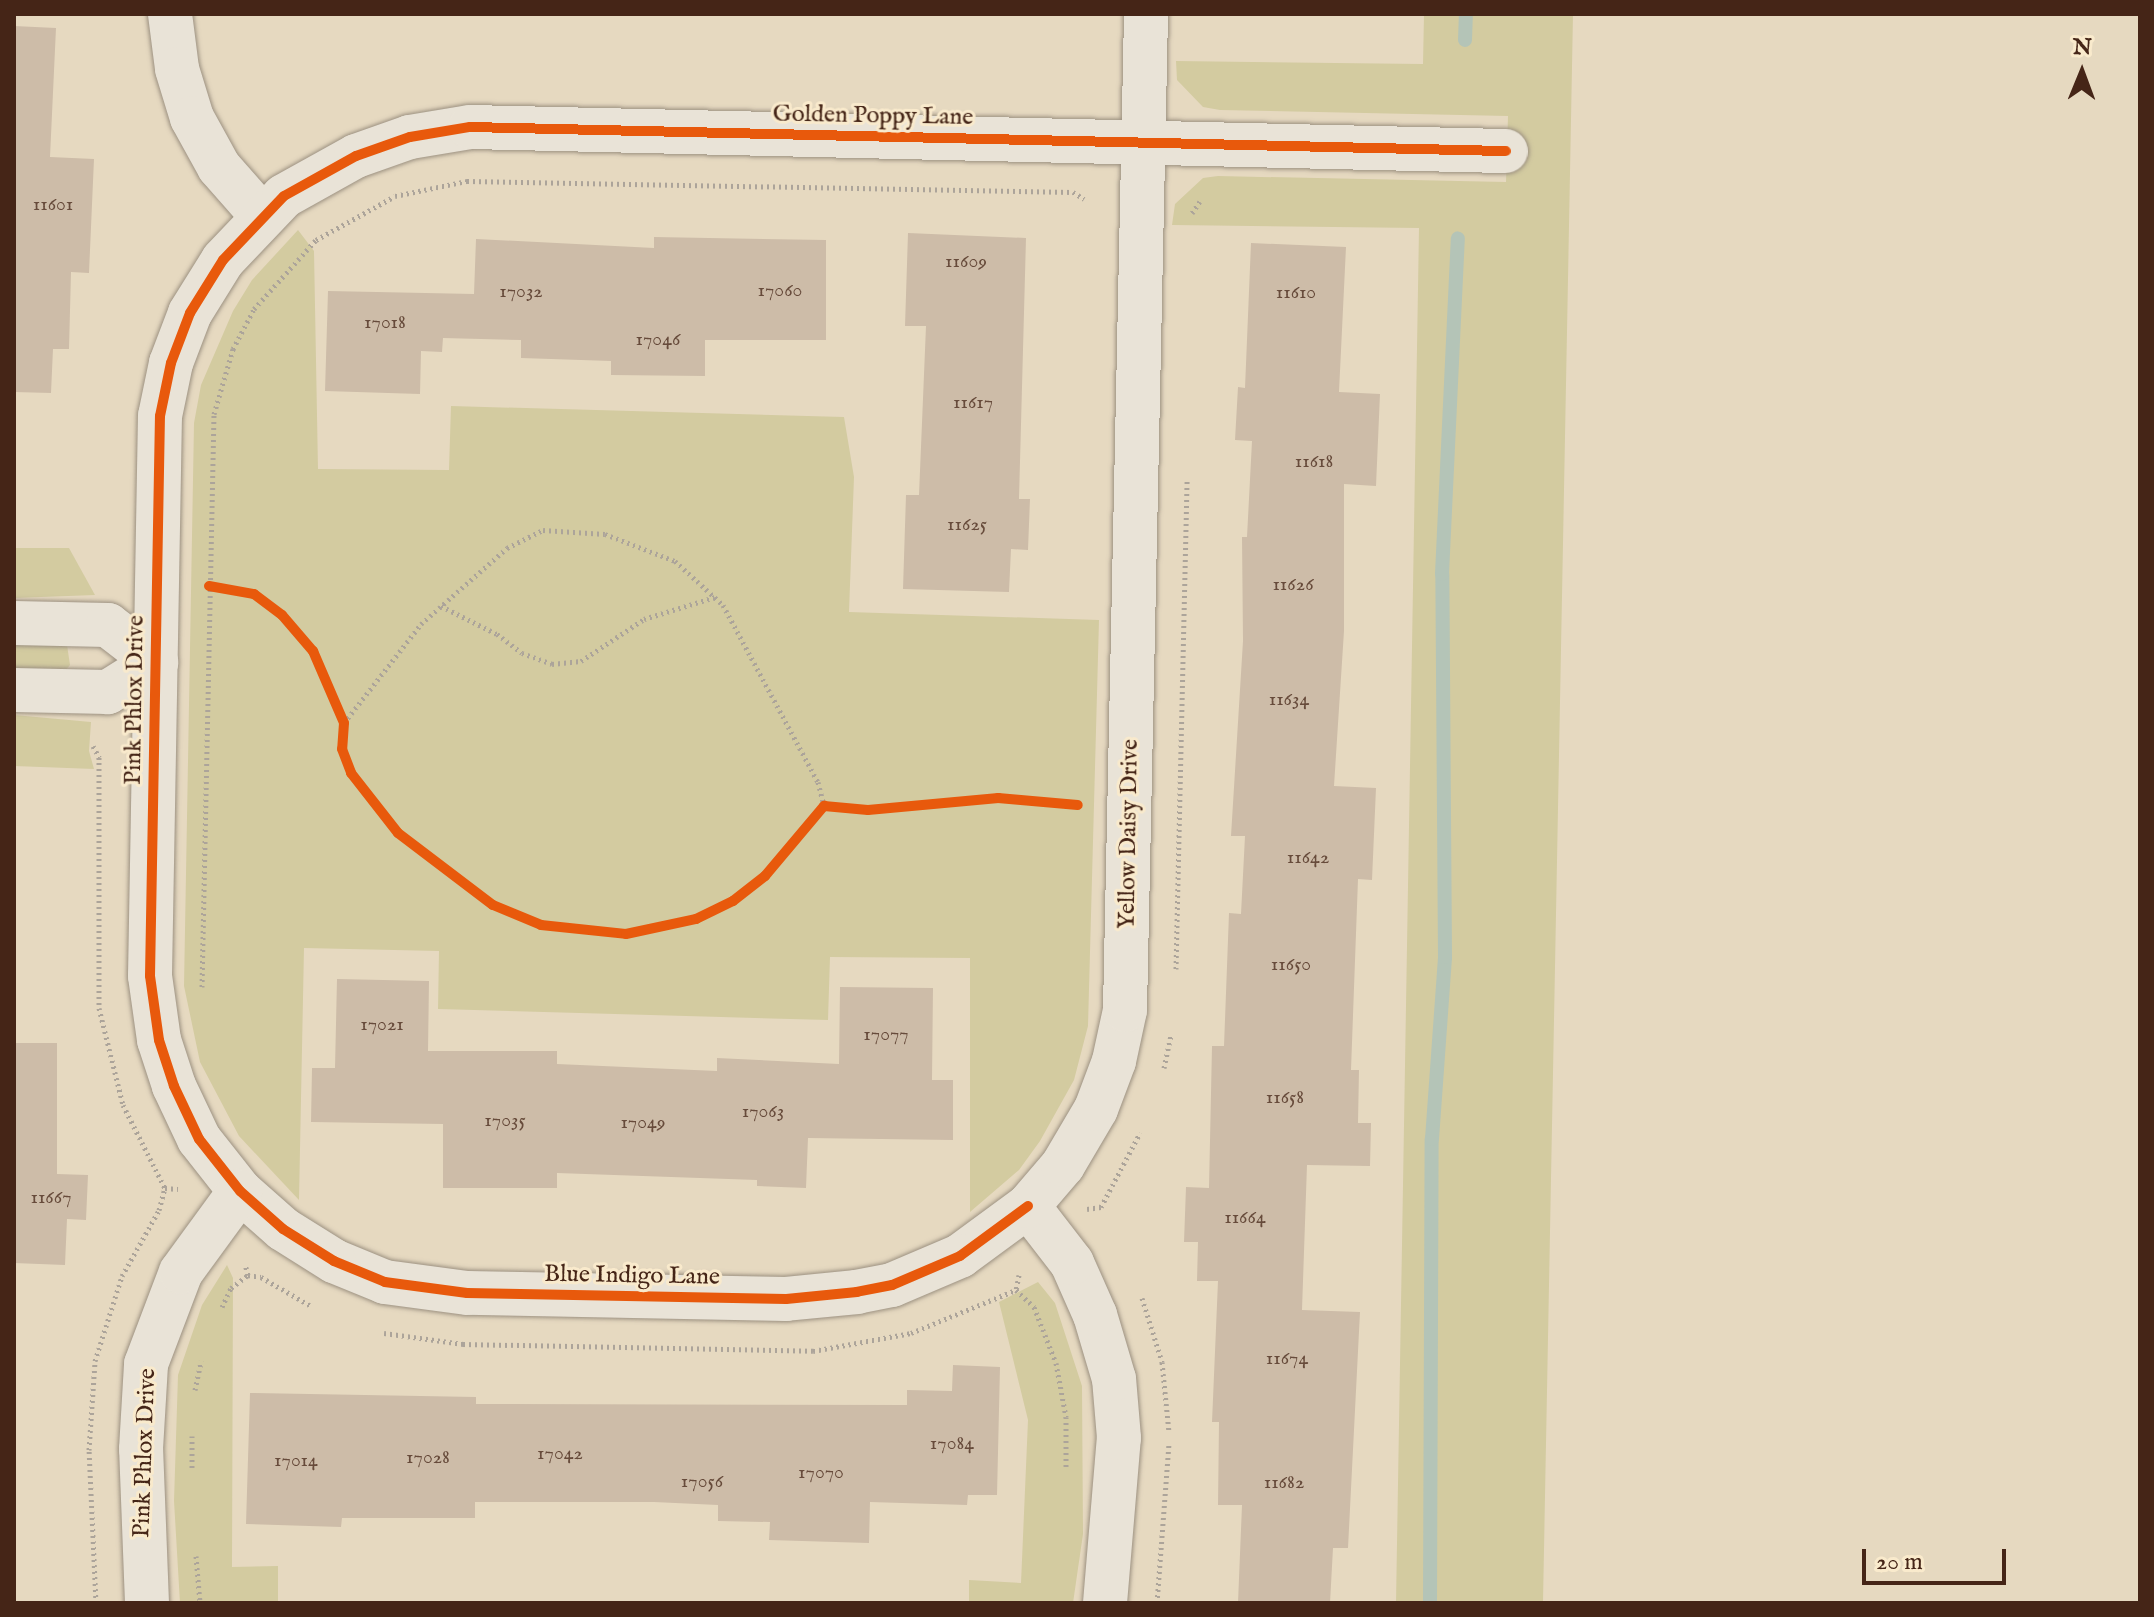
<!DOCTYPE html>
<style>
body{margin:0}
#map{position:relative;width:2154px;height:1617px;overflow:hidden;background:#e6d9c0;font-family:"IM FELL English",serif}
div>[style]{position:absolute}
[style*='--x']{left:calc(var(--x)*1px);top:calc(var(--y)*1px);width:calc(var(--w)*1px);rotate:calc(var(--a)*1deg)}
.green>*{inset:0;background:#d3cba0}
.stream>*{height:14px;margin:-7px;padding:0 7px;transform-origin:7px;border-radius:7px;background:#b4c4b7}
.building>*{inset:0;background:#cdbca8}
.path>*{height:5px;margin-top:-2.5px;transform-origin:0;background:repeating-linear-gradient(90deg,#aca49a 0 2px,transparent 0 6px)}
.roads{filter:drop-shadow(0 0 2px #9c9181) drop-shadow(0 0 2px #9c9181)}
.minor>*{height:44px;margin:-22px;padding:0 22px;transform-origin:22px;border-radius:22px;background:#e9e3d7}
.cycleway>*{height:10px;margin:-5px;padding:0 5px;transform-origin:5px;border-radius:5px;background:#e8590c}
span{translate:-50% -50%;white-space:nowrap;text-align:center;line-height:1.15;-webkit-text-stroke:6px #f9eacc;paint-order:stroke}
.number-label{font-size:20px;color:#674b3b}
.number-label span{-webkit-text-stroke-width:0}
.street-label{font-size:24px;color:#452517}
.frame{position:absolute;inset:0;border:16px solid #452517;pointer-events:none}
.north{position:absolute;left:2042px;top:32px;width:80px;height:80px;-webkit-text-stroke:6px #f9eacc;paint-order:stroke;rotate:1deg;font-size:22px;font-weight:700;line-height:32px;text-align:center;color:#452517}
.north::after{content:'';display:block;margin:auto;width:28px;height:36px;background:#452517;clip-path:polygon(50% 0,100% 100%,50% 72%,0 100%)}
.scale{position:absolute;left:1862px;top:1549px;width:144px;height:36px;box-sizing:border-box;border:4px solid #452517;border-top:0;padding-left:10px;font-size:24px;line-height:28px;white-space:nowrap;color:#452517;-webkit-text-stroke:6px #f9eacc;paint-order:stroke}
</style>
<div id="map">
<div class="green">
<i style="clip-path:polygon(1424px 14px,1573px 14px,1543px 1603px,1396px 1603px,1419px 228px,1172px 225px,1175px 204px,1203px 178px,1218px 176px,1506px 182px,1508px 116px,1220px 110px,1203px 107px,1177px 80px,1176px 61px,1423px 64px)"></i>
<i style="clip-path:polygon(298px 230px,314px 251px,318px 469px,449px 470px,451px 406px,844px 417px,854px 477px,849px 612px,1099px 620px,1088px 1026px,1074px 1080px,1040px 1141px,1019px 1170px,970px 1212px,970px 958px,830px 957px,828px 1020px,438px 1009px,439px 951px,304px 948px,299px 1200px,239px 1136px,200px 1062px,184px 986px,194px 423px,201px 385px,233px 311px,252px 280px)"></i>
<i style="clip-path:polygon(14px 548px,69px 548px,95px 595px,14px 598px)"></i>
<i style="clip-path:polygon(14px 642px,67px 645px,70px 665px,64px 672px,14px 671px)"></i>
<i style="clip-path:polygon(14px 715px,91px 722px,89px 751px,94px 769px,14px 766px)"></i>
<i style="clip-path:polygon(227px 1265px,233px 1278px,232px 1567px,278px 1566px,278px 1603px,180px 1603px,174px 1501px,178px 1375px,202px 1305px)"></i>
<i style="clip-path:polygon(1038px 1282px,1055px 1303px,1082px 1386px,1083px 1534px,1073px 1603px,969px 1603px,969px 1580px,1021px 1583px,1028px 1420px,999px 1302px)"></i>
</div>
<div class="stream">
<i style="--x:1465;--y:40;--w:26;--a:-88"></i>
<i style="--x:1430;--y:1603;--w:464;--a:-89.8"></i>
<i style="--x:1432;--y:1139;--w:182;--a:-85.9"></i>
<i style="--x:1445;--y:957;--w:383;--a:-90.4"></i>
<i style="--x:1442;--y:574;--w:336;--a:-87.3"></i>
</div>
<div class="building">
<i style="clip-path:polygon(14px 26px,56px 28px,50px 157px,94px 159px,89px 273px,71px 272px,69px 349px,53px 349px,51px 393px,14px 392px)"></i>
<i style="clip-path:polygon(908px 233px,1026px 238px,1019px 499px,1030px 499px,1028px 550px,1011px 549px,1009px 592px,903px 589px,906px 495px,919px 495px,926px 326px,905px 326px)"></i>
<i style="clip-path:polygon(654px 237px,826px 240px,826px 340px,705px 340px,705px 376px,611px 375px,611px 361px,521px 358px,521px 340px,443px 338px,442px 352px,421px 351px,420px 394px,325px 391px,328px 291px,474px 294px,476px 239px,654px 248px)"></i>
<i style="clip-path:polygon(1251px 243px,1346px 247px,1339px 392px,1380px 394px,1376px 486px,1344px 484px,1344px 631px,1334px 786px,1376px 788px,1372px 880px,1358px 879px,1351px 1070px,1359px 1070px,1358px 1123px,1371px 1123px,1370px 1166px,1307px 1165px,1302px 1310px,1360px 1312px,1348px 1548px,1333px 1548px,1330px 1603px,1238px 1603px,1242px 1505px,1218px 1505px,1219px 1422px,1212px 1422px,1218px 1281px,1197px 1281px,1198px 1242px,1184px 1242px,1186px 1187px,1209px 1188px,1212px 1046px,1224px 1046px,1229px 913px,1241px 914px,1245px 836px,1231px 836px,1243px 641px,1242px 537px,1247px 537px,1252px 441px,1235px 440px,1238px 387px,1245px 388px)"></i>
<i style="clip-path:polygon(337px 979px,429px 981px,428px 1051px,557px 1051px,557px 1064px,717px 1071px,717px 1058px,839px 1064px,840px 987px,933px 988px,932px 1080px,953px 1080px,953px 1140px,808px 1138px,806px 1188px,757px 1186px,757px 1180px,557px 1173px,557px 1188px,443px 1188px,443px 1124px,311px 1122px,312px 1068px,335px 1068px)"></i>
<i style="clip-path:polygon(14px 1043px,57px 1043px,57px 1174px,88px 1175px,86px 1220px,67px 1219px,65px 1265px,14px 1263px)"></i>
<i style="clip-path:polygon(953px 1365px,1000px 1367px,997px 1495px,968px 1495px,967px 1505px,870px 1502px,869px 1543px,769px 1540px,770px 1522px,718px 1521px,718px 1505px,654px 1502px,475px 1502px,475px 1518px,342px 1518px,341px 1527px,246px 1524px,250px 1393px,476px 1397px,476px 1404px,907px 1405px,907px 1390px,952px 1391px)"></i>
</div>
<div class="path">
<i style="--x:1192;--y:213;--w:14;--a:-56"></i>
<i style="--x:209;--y:586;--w:46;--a:10.1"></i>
<i style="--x:254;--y:594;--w:35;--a:37"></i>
<i style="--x:282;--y:615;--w:48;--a:49.3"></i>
<i style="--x:313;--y:651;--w:78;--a:66.7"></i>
<i style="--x:344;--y:723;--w:26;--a:94"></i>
<i style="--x:342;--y:749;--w:26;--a:69"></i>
<i style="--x:351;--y:773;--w:76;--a:51.9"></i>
<i style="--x:398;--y:833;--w:119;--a:37.2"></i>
<i style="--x:493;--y:905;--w:52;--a:22.6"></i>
<i style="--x:541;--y:925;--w:85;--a:6"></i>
<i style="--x:626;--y:934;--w:72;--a:-12.1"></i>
<i style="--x:696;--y:919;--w:41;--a:-25.9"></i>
<i style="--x:733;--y:901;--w:41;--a:-38"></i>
<i style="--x:765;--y:876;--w:92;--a:-49.9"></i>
<i style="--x:824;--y:806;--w:44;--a:5.2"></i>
<i style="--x:868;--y:810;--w:131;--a:-5.3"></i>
<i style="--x:998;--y:798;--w:80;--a:5"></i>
<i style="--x:441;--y:606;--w:63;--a:26.6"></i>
<i style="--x:497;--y:634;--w:31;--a:37"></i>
<i style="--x:522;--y:653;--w:32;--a:20"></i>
<i style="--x:552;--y:664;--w:29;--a:-6"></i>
<i style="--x:581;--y:661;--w:76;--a:-33.7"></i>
<i style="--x:644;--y:619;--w:74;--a:-17.2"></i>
<i style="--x:344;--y:723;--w:125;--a:-52.1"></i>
<i style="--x:421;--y:624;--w:115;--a:-41.5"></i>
<i style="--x:507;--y:548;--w:40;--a:-26.6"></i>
<i style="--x:543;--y:530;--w:62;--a:3.7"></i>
<i style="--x:605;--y:534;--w:75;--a:21.1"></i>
<i style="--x:675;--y:561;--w:65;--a:42.5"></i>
<i style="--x:723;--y:605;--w:201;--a:61.8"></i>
<i style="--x:818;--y:782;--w:25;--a:76"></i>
<i style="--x:93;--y:746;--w:13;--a:61"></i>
<i style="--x:99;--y:757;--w:251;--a:90"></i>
<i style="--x:99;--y:1008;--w:100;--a:76.1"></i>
<i style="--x:123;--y:1105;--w:93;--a:63.2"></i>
<i style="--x:1176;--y:969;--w:490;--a:-88.7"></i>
<i style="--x:202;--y:987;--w:573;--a:-88.8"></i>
<i style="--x:214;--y:414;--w:68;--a:-73.7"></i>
<i style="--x:233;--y:349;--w:45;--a:-62.3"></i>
<i style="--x:254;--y:309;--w:93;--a:-48.1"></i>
<i style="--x:316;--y:240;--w:90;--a:-29.1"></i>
<i style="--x:395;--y:196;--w:74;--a:-11.8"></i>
<i style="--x:467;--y:181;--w:606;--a:1.04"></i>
<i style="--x:1073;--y:192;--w:13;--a:32"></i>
<i style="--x:1164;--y:1068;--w:34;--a:-78"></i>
<i style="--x:1087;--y:1209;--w:14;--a:-8"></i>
<i style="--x:1101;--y:1207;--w:84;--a:-62.2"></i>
<i style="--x:248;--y:1275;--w:13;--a:9"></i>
<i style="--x:261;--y:1277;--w:58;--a:30.1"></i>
<i style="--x:1019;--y:1275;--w:15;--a:101"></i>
<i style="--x:1016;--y:1290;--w:25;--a:43"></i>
<i style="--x:1034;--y:1307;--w:60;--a:68.6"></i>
<i style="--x:1056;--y:1363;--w:55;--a:79.5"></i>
<i style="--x:1066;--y:1417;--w:51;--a:90"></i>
<i style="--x:1142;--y:1298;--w:67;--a:72.6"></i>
<i style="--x:1162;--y:1362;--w:70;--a:84.3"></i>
<i style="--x:222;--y:1307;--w:21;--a:-65"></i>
<i style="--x:231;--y:1288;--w:21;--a:-37"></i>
<i style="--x:248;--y:1275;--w:11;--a:-105"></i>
<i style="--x:384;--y:1333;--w:80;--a:7.9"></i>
<i style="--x:463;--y:1344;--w:350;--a:1.1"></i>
<i style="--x:813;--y:1351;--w:100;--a:-10.4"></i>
<i style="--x:911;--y:1333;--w:113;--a:-22.3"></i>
<i style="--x:195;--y:1390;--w:30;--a:-78"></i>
<i style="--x:192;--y:1436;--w:34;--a:90"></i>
<i style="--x:196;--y:1556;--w:47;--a:85.1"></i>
<i style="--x:96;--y:1603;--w:153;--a:-92.6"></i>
<i style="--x:89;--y:1450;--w:89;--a:-86.1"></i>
<i style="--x:95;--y:1361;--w:89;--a:-72.4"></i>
<i style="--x:122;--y:1276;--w:76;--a:-60.7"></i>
<i style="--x:159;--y:1210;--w:23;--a:-75"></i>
<i style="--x:165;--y:1188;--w:13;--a:4"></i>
<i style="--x:1157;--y:1603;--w:161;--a:-85.7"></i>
</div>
<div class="roads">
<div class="minor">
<i style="--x:170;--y:14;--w:55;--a:82.7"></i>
<i style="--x:177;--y:69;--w:51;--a:73"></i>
<i style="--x:192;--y:118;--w:56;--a:61.1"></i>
<i style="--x:219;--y:167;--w:65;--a:48.7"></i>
<i style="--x:14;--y:623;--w:94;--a:1.2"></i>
<i style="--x:108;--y:625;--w:61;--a:37.6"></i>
<i style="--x:156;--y:662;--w:57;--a:148"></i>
<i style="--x:108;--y:692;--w:94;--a:-178.8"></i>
<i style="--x:1028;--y:1206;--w:84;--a:143.7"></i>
<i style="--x:960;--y:1256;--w:74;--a:156.9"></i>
<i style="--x:892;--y:1285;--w:36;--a:169"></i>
<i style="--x:857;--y:1292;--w:71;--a:174.4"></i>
<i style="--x:786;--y:1299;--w:319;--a:-178.9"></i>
<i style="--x:467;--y:1293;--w:83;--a:-172.4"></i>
<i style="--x:385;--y:1282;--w:55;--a:-157.6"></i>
<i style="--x:334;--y:1261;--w:60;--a:-147.9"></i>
<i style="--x:283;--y:1229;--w:57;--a:-138.5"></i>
<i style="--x:240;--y:1191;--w:66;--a:-128.3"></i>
<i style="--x:199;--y:1139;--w:59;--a:-115.3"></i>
<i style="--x:174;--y:1086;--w:48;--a:-108.1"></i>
<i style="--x:159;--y:1040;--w:65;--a:-98"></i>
<i style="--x:150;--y:976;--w:560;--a:-88.98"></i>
<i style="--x:160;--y:416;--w:54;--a:-78.3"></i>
<i style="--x:171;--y:363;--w:53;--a:-69.2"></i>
<i style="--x:190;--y:313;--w:62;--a:-58.1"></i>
<i style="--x:223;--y:260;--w:88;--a:-46.4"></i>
<i style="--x:284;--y:196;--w:82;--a:-29.1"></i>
<i style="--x:356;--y:156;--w:57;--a:-19.4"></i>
<i style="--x:410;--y:137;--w:61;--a:-9.5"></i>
<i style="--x:470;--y:127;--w:1036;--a:1.33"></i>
<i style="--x:147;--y:1603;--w:154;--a:-92.2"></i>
<i style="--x:141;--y:1449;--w:85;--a:-86.6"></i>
<i style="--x:146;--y:1364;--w:98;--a:-69.2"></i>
<i style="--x:181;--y:1272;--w:100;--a:-53.9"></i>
<i style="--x:1105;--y:1603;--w:166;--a:-85.2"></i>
<i style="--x:1119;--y:1438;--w:59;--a:-94.8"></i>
<i style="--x:1114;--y:1379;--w:67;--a:-106.5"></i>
<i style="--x:1095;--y:1315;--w:57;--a:-113.9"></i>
<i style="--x:1072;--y:1263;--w:72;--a:-127.7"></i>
<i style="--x:1028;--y:1206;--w:54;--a:-49.5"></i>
<i style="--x:1063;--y:1165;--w:65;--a:-59.5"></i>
<i style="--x:1096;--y:1109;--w:51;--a:-69.4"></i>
<i style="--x:1114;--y:1061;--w:52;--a:-77.8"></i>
<i style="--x:1125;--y:1010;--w:996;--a:-88.79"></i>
</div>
</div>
<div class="cycleway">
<i style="--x:209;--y:586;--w:46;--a:10.1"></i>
<i style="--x:254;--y:594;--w:35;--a:37"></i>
<i style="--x:282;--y:615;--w:48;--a:49.3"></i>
<i style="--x:313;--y:651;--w:78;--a:66.7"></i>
<i style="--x:344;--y:723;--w:26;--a:94"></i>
<i style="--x:342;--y:749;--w:26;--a:69"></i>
<i style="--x:351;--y:773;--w:76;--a:51.9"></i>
<i style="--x:398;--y:833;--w:119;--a:37.2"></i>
<i style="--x:493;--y:905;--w:52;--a:22.6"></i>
<i style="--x:541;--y:925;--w:85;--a:6"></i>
<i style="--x:626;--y:934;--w:72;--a:-12.1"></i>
<i style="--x:696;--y:919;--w:41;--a:-25.9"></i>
<i style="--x:733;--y:901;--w:41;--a:-38"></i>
<i style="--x:765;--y:876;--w:92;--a:-49.9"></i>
<i style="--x:824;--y:806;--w:44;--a:5.2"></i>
<i style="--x:868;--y:810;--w:131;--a:-5.3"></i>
<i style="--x:998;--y:798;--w:80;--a:5"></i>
<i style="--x:1028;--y:1206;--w:84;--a:143.7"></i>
<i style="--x:960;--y:1256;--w:74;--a:156.9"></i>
<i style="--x:892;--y:1285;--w:36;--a:169"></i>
<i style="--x:857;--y:1292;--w:71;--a:174.4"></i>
<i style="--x:786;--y:1299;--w:319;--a:-178.9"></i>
<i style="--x:467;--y:1293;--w:83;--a:-172.4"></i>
<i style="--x:385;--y:1282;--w:55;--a:-157.6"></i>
<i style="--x:334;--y:1261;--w:60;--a:-147.9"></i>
<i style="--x:283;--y:1229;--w:57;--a:-138.5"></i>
<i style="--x:240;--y:1191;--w:66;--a:-128.3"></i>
<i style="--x:199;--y:1139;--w:59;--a:-115.3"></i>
<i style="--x:174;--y:1086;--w:48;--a:-108.1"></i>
<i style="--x:159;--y:1040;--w:65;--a:-98"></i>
<i style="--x:150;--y:976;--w:560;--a:-88.98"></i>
<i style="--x:160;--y:416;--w:54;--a:-78.3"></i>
<i style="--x:171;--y:363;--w:53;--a:-69.2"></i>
<i style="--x:190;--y:313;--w:62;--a:-58.1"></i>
<i style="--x:223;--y:260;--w:88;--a:-46.4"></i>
<i style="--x:284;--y:196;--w:82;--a:-29.1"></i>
<i style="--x:356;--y:156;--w:57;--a:-19.4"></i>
<i style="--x:410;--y:137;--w:61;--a:-9.5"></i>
<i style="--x:470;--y:127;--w:1036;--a:1.33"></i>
</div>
<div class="number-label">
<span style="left:53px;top:204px">11601</span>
<span style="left:966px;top:261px">11609</span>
<span style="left:780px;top:290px">17060</span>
<span style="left:521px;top:291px">17032</span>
<span style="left:1296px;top:292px">11610</span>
<span style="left:385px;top:322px">17018</span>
<span style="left:658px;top:339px">17046</span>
<span style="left:973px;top:402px">11617</span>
<span style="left:1314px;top:461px">11618</span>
<span style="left:967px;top:524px">11625</span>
<span style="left:1293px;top:584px">11626</span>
<span style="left:1289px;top:699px">11634</span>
<span style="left:1308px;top:857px">11642</span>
<span style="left:1291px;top:964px">11650</span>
<span style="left:382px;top:1024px">17021</span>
<span style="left:886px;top:1034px">17077</span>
<span style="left:1285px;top:1097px">11658</span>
<span style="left:763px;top:1111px">17063</span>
<span style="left:505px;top:1120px">17035</span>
<span style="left:643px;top:1122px">17049</span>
<span style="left:51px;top:1197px">11667</span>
<span style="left:1245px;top:1217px">11664</span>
<span style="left:1287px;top:1358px">11674</span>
<span style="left:952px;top:1443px">17084</span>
<span style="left:560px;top:1453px">17042</span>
<span style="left:428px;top:1457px">17028</span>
<span style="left:296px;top:1460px">17014</span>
<span style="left:821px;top:1472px">17070</span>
<span style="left:702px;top:1481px">17056</span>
<span style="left:1284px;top:1482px">11682</span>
</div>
<div class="street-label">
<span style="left:873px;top:116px;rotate:1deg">Golden Poppy Lane</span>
<span style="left:135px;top:700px;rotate:-89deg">Pink Phlox Drive</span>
<span style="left:1129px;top:834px;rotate:-89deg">Yellow Daisy Drive</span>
<span style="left:632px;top:1276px;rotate:1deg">Blue Indigo Lane</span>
<span style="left:145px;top:1453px;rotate:-88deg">Pink Phlox Drive</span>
</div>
<div class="frame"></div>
<div class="north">N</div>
<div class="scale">20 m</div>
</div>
